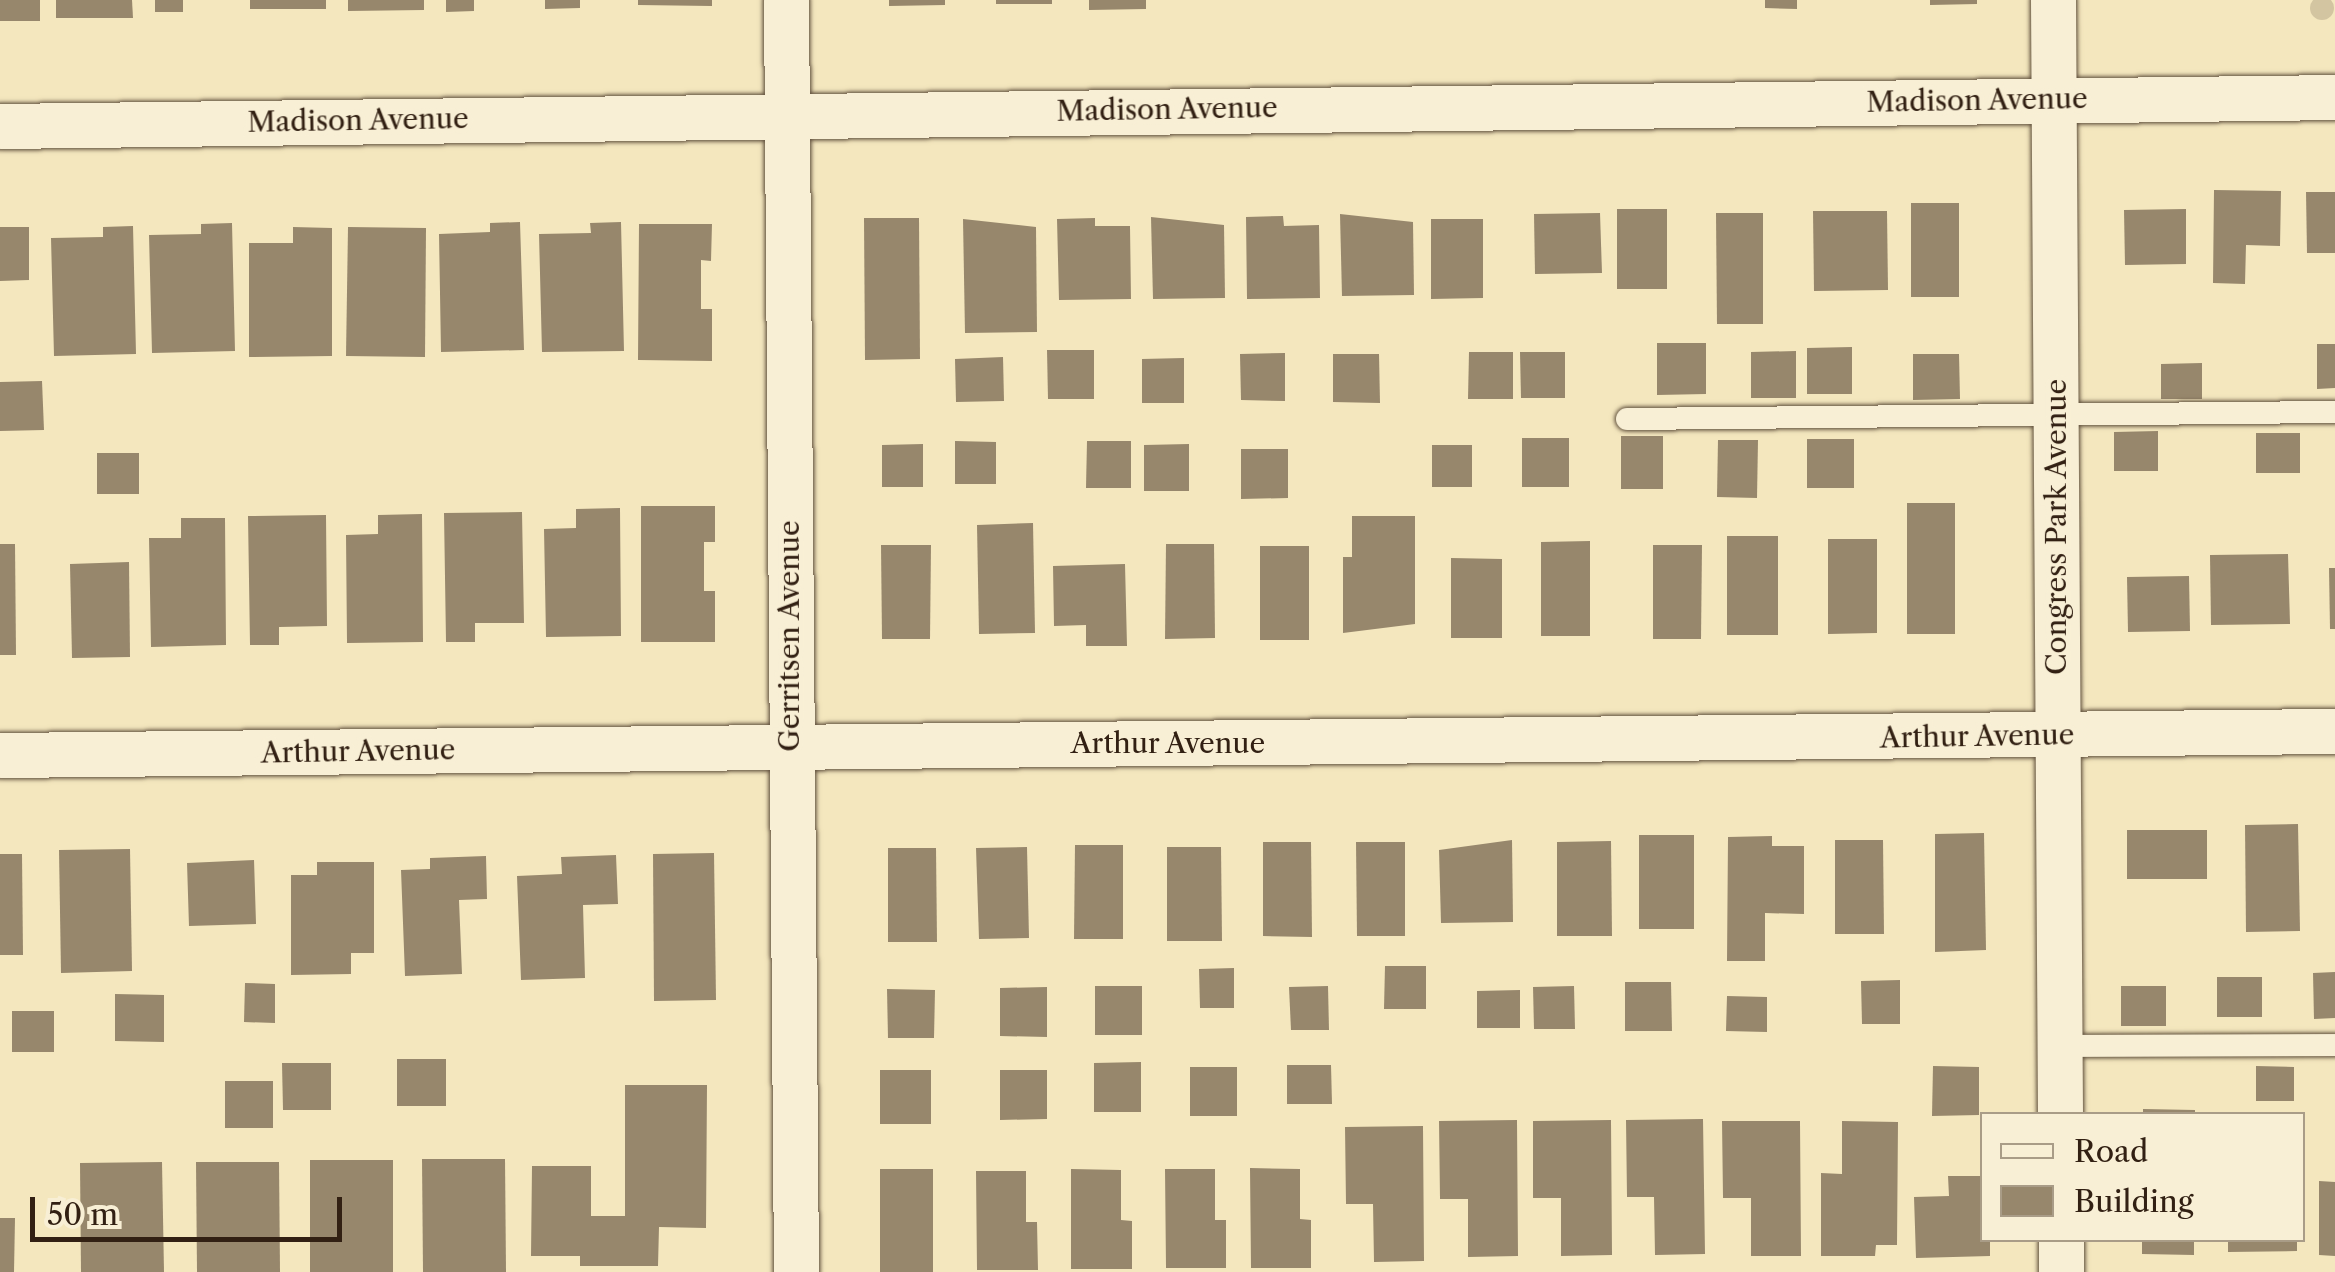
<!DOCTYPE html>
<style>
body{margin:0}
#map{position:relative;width:2335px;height:1272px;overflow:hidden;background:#f4e7be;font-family:"Libre Caslon Text",serif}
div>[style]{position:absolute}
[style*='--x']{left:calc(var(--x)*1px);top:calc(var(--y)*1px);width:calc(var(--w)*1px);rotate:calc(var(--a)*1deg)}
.green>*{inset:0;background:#d3c5a1}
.round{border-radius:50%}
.building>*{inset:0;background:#97876c}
.roads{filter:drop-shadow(0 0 2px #62523e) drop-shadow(0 0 2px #62523e)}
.lane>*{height:22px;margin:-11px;padding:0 11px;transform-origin:11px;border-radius:11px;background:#f8efd5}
.street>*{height:45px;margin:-22.5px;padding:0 22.5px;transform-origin:22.5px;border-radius:22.5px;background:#f8efd5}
span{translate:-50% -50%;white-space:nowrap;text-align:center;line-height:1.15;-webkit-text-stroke:10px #f8efd5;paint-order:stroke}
.street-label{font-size:28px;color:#322013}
.legend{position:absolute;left:1980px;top:1112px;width:325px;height:130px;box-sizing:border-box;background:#f8efd5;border:2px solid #a99c87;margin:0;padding:12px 18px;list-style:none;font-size:30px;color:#322013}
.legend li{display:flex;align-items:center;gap:20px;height:50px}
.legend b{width:50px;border:2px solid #a99c87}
.scale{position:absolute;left:30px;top:1197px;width:312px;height:45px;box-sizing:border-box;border:5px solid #322013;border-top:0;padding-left:12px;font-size:30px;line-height:35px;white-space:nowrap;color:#322013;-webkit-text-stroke:8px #f8efd5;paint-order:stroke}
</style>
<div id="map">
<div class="green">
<i class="round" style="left:2310px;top:-4px;width:24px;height:24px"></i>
</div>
<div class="building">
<i style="clip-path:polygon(0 0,40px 0,40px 21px,0 21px)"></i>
<i style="clip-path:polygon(56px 0,132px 0,133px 18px,56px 18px)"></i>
<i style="clip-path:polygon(155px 0,183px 0,183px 12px,155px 12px)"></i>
<i style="clip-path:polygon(250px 0,326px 0,326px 9px,250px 9px)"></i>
<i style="clip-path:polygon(348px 0,424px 0,424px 10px,348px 11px)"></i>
<i style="clip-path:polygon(446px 0,474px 0,474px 11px,446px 12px)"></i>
<i style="clip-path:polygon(545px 0,580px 0,580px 8px,545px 9px)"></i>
<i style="clip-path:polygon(638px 0,712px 0,712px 6px,638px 5px)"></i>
<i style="clip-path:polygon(889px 0,945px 0,945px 5px,889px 6px)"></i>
<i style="clip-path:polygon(996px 0,1052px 0,1052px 4px,996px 4px)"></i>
<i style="clip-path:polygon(1089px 0,1146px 0,1146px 9px,1089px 10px)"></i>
<i style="clip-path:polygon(1765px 0,1797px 0,1797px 9px,1765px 8px)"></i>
<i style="clip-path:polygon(1930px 0,1977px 0,1977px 4px,1930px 5px)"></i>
<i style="clip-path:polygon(2214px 190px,2281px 191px,2280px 246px,2246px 245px,2245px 284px,2213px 283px)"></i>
<i style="clip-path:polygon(2306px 192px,2335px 192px,2335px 253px,2307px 253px)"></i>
<i style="clip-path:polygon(1911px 203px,1959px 203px,1959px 297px,1911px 297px)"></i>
<i style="clip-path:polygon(1617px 209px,1667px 209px,1667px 289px,1617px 289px)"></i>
<i style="clip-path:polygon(2186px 209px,2186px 264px,2125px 265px,2124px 210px)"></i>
<i style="clip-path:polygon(1813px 211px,1887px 211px,1888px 290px,1814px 291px)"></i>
<i style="clip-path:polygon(1600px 213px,1602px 273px,1535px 274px,1534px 214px)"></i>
<i style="clip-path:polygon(1716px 213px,1763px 213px,1763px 324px,1717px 324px)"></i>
<i style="clip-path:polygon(1340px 214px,1413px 222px,1414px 295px,1342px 296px)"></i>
<i style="clip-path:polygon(1283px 216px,1284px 226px,1319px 225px,1320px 298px,1247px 299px,1246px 217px)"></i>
<i style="clip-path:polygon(1151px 217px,1224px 225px,1225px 298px,1153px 299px)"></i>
<i style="clip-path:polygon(864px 218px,919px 218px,920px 359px,865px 360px)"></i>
<i style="clip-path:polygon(1095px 218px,1095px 226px,1130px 226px,1131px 299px,1059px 300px,1057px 219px)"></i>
<i style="clip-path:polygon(963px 219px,1036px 227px,1037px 332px,965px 333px)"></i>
<i style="clip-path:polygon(1431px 219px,1483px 219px,1483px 298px,1431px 299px)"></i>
<i style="clip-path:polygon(520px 222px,524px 350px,441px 352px,439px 234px,490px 232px,490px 223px)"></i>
<i style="clip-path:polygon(621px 222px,624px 351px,542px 352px,539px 234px,591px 233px,590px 223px)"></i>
<i style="clip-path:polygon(232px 223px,235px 351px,152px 353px,149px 235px,201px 234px,201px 224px)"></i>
<i style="clip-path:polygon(639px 224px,712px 224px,711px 261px,701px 260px,701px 309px,712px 309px,712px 361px,638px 360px)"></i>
<i style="clip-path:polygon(133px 226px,136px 354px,54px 356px,51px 238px,103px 237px,103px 227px)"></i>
<i style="clip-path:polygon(0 227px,29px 227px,29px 280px,0 281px)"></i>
<i style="clip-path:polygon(293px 227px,332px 228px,332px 356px,249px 357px,249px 243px,293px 243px)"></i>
<i style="clip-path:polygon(348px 227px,426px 228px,425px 357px,346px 356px)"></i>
<i style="clip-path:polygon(1657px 343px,1706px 343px,1706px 394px,1657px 395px)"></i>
<i style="clip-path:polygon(2317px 344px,2335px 344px,2335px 388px,2317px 389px)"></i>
<i style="clip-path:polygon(1852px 347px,1852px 394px,1807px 394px,1807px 348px)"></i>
<i style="clip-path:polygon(1047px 350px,1094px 350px,1094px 399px,1048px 399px)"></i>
<i style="clip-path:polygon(1796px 351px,1796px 398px,1751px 398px,1751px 352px)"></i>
<i style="clip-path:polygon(1469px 352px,1513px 352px,1513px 399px,1468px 399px)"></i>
<i style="clip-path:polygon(1520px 352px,1565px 352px,1565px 398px,1521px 398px)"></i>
<i style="clip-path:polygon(1285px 353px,1285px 401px,1241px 400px,1240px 354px)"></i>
<i style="clip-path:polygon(1333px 354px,1379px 354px,1380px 403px,1333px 402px)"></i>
<i style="clip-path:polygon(1913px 354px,1959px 354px,1960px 399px,1913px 400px)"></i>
<i style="clip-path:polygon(1003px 357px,1004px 401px,956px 402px,955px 359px)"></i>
<i style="clip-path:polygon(1184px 358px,1184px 403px,1142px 403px,1142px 359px)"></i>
<i style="clip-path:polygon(2202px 363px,2202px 399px,2161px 399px,2161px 364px)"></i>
<i style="clip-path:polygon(42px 381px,44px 430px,0 431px,0 382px)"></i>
<i style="clip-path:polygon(2158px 431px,2158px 471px,2114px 471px,2114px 432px)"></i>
<i style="clip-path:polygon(2256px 433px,2300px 433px,2300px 473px,2256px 473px)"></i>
<i style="clip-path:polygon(1621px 436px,1663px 436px,1663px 489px,1621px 489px)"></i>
<i style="clip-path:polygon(1522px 438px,1569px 438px,1569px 487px,1522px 487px)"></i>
<i style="clip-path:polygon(1807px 439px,1854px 439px,1854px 488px,1807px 488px)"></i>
<i style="clip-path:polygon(1718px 440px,1758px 440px,1757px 498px,1717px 497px)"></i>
<i style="clip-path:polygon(955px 441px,996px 442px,996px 484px,955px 484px)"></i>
<i style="clip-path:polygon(1087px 441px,1131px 441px,1131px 488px,1086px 488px)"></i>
<i style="clip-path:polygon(923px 444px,923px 487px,882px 487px,882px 445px)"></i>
<i style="clip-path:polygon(1189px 444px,1189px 491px,1144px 491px,1144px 445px)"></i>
<i style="clip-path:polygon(1432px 445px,1472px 445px,1472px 487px,1432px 487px)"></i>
<i style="clip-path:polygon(1241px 449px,1288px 449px,1288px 498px,1241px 499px)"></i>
<i style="clip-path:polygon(97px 453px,139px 453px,139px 494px,97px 494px)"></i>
<i style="clip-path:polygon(1907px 503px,1955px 503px,1955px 634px,1907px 634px)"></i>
<i style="clip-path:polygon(641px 506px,715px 506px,715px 542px,704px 542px,704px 591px,715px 591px,715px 642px,641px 642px)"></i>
<i style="clip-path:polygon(620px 508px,621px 636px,546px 637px,544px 529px,576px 528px,576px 509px)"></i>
<i style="clip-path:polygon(522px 512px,524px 623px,475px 623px,475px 642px,446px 642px,444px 513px)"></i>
<i style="clip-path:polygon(422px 514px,423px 642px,347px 643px,346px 535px,378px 534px,378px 515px)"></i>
<i style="clip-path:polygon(326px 515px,327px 626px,279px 627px,279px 645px,250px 645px,248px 516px)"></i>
<i style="clip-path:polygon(1352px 516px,1415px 516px,1415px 624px,1343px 633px,1343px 557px,1352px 557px)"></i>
<i style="clip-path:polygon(181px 518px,225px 518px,226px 645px,151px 647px,149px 538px,181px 538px)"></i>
<i style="clip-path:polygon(1033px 523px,1035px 633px,979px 634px,977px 525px)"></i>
<i style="clip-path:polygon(1727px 536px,1778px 536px,1778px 635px,1727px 635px)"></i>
<i style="clip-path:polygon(1828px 539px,1877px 539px,1877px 633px,1828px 634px)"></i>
<i style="clip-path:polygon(1590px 541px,1590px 636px,1541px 636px,1541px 542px)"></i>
<i style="clip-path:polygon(0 544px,15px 544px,16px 655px,0 655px)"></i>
<i style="clip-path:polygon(1166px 544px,1214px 544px,1215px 638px,1165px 639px)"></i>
<i style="clip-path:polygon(881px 545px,931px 545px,930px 639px,882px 639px)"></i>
<i style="clip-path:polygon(1653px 545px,1702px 545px,1701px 639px,1653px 639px)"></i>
<i style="clip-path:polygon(1260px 546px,1309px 546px,1309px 640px,1260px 640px)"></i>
<i style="clip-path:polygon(2288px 554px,2290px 624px,2211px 625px,2210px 555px)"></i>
<i style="clip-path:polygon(1451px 558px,1502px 559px,1502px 638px,1451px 638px)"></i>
<i style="clip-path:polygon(129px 562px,130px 657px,72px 658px,70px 564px)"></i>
<i style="clip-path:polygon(1125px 564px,1127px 646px,1086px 646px,1086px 625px,1054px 626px,1053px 566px)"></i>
<i style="clip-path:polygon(2329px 568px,2335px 568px,2335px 629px,2330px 629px)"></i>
<i style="clip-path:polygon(2189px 576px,2190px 631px,2128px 632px,2127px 577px)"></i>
<i style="clip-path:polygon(2298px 824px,2300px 931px,2246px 932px,2245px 825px)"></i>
<i style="clip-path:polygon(2127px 830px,2207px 830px,2207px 879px,2127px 879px)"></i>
<i style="clip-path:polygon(1984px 833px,1986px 950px,1935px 952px,1935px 834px)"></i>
<i style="clip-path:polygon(1639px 835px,1694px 835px,1694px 929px,1639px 929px)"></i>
<i style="clip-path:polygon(1772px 836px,1772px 846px,1804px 846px,1804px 914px,1765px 913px,1765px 961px,1727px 961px,1728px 837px)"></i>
<i style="clip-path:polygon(1512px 840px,1513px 922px,1441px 923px,1439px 850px)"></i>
<i style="clip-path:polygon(1835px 840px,1883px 840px,1884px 934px,1835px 934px)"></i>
<i style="clip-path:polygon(1611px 841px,1612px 936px,1557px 936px,1557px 842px)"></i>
<i style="clip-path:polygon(1263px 842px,1311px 842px,1312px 937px,1263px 936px)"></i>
<i style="clip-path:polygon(1356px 842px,1405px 842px,1405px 936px,1357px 936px)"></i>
<i style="clip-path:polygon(1075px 845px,1123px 845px,1123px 939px,1074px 939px)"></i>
<i style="clip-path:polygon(1027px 847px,1029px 938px,979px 939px,976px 848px)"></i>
<i style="clip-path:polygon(1167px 847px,1221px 847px,1222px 941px,1167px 941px)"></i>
<i style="clip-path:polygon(888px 848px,936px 848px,937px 942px,888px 942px)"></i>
<i style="clip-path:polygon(130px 849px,132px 971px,61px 973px,59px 850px)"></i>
<i style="clip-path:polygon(714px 853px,716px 1000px,654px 1001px,653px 854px)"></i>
<i style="clip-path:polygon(0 854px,22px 854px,23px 955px,0 955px)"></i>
<i style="clip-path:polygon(616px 855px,618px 904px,583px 905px,585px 978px,521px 980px,517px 876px,562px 874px,561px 857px)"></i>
<i style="clip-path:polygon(486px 856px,487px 899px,459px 900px,462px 974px,405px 976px,401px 870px,430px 869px,430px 858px)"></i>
<i style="clip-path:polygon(254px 860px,256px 924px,189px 926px,187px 863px)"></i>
<i style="clip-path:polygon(317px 862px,374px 862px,374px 953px,351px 953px,351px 974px,291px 975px,291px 875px,317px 875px)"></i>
<i style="clip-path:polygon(1385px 966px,1426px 966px,1426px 1009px,1384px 1009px)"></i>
<i style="clip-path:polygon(1234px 968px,1234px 1008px,1200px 1008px,1199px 969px)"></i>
<i style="clip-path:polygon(2335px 972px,2335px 1018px,2314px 1019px,2313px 973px)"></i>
<i style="clip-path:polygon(2217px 977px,2262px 977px,2262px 1017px,2217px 1017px)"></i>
<i style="clip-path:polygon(1900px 980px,1900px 1024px,1862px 1024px,1861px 981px)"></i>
<i style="clip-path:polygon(1625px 982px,1671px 982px,1672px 1031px,1625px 1031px)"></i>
<i style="clip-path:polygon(245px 983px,275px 984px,275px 1023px,244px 1022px)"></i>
<i style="clip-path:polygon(1095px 986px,1142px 986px,1142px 1035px,1095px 1035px)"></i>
<i style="clip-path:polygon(1328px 986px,1329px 1030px,1291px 1030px,1289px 987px)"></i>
<i style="clip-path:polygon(1574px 986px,1575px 1029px,1534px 1029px,1533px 987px)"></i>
<i style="clip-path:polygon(2121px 986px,2166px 986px,2166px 1026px,2121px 1026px)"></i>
<i style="clip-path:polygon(1047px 987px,1047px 1037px,1000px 1036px,1000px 988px)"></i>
<i style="clip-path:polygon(887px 989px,935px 990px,934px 1038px,888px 1038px)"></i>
<i style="clip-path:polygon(1520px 990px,1520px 1028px,1477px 1028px,1477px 991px)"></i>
<i style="clip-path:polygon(115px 994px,164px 995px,164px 1042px,115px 1041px)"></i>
<i style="clip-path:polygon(1727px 996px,1767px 997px,1767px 1032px,1726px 1031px)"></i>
<i style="clip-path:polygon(12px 1011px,54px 1011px,54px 1052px,12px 1052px)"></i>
<i style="clip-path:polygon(397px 1059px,446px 1059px,446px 1106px,397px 1106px)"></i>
<i style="clip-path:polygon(1141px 1062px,1141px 1112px,1094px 1112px,1094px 1063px)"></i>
<i style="clip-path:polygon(282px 1063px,331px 1063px,331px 1110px,283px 1110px)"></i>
<i style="clip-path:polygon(1287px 1065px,1331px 1065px,1332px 1104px,1287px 1104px)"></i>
<i style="clip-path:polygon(1933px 1066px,1979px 1067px,1979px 1115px,1932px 1116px)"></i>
<i style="clip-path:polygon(2256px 1066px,2294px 1067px,2294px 1101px,2256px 1101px)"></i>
<i style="clip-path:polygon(1190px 1067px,1237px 1067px,1237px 1116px,1190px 1116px)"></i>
<i style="clip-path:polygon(880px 1070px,931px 1070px,931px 1124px,880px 1124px)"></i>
<i style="clip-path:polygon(1000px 1070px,1047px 1070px,1047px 1119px,1000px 1120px)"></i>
<i style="clip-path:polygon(225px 1081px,273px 1081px,273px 1128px,225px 1128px)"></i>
<i style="clip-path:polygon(625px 1085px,707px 1085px,706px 1228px,659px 1227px,658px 1266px,580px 1266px,580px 1256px,531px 1256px,532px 1166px,591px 1166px,591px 1216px,625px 1216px)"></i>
<i style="clip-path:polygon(2143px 1109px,2195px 1110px,2195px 1114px,2143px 1114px)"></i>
<i style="clip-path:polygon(1703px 1119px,1705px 1254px,1655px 1255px,1654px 1197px,1627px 1197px,1626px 1120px)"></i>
<i style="clip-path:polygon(1517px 1120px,1518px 1256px,1468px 1257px,1468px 1199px,1440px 1199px,1439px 1121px)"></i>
<i style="clip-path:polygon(1611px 1120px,1612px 1255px,1561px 1256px,1561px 1198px,1533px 1198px,1533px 1121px)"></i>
<i style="clip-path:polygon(1722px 1121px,1800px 1121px,1801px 1256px,1751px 1256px,1751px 1198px,1723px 1198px)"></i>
<i style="clip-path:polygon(1842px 1121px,1898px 1122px,1897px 1245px,1876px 1245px,1875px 1256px,1821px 1256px,1821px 1173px,1842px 1174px)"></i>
<i style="clip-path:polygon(1423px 1126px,1424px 1261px,1374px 1262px,1373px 1204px,1346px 1204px,1345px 1127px)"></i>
<i style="clip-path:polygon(422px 1159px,505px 1159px,506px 1272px,423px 1272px)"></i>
<i style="clip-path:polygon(310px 1160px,393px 1160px,393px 1272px,310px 1272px)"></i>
<i style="clip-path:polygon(162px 1162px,164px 1272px,81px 1272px,80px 1163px)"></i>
<i style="clip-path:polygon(196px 1162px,279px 1162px,280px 1272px,197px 1272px)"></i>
<i style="clip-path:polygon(1250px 1168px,1300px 1169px,1300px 1219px,1311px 1220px,1311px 1268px,1251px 1268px)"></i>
<i style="clip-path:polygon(880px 1169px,933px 1169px,933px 1272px,880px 1272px)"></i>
<i style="clip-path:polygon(1071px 1169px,1121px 1170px,1121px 1220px,1132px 1221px,1132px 1269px,1071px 1269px)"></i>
<i style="clip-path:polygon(1165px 1169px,1215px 1169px,1215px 1220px,1226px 1220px,1226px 1268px,1166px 1268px)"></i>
<i style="clip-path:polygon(976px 1171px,1026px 1171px,1026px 1222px,1037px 1222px,1038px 1270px,977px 1270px)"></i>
<i style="clip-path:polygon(1948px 1176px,1982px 1176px,1982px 1240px,1990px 1240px,1990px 1256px,1916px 1258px,1914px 1197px,1949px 1196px)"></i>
<i style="clip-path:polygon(2319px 1181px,2335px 1182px,2335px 1256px,2319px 1255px)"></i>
<i style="clip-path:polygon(0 1218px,15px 1218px,14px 1272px,0 1272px)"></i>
<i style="clip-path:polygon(2142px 1240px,2194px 1240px,2194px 1255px,2142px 1254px)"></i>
<i style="clip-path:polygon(2228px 1240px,2297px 1240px,2297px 1251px,2228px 1252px)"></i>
</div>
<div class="roads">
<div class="lane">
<i style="--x:1627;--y:419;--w:708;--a:-0.57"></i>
<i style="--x:2060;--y:1046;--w:275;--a:-0.2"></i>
</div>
<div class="street">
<i style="--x:786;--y:0;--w:1272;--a:89.55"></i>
<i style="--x:2053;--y:0;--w:1114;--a:89.64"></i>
<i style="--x:0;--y:126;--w:2335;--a:-0.71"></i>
<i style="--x:0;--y:755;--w:2335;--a:-0.59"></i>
<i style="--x:2061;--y:1240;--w:32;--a:90"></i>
</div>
</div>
<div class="street-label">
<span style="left:1977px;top:100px;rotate:-1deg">Madison Avenue</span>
<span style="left:1167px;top:109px;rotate:-1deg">Madison Avenue</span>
<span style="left:358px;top:120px;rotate:-1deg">Madison Avenue</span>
<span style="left:2056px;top:527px;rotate:-90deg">Congress Park Avenue</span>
<span style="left:789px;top:636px;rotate:-90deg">Gerritsen Avenue</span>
<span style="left:1977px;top:736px;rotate:-1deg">Arthur Avenue</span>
<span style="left:1168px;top:743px">Arthur Avenue</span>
<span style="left:358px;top:751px;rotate:-1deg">Arthur Avenue</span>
</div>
<ul class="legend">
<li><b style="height:12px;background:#f8efd5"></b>Road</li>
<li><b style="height:28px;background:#97876c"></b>Building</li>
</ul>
<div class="scale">50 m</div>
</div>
